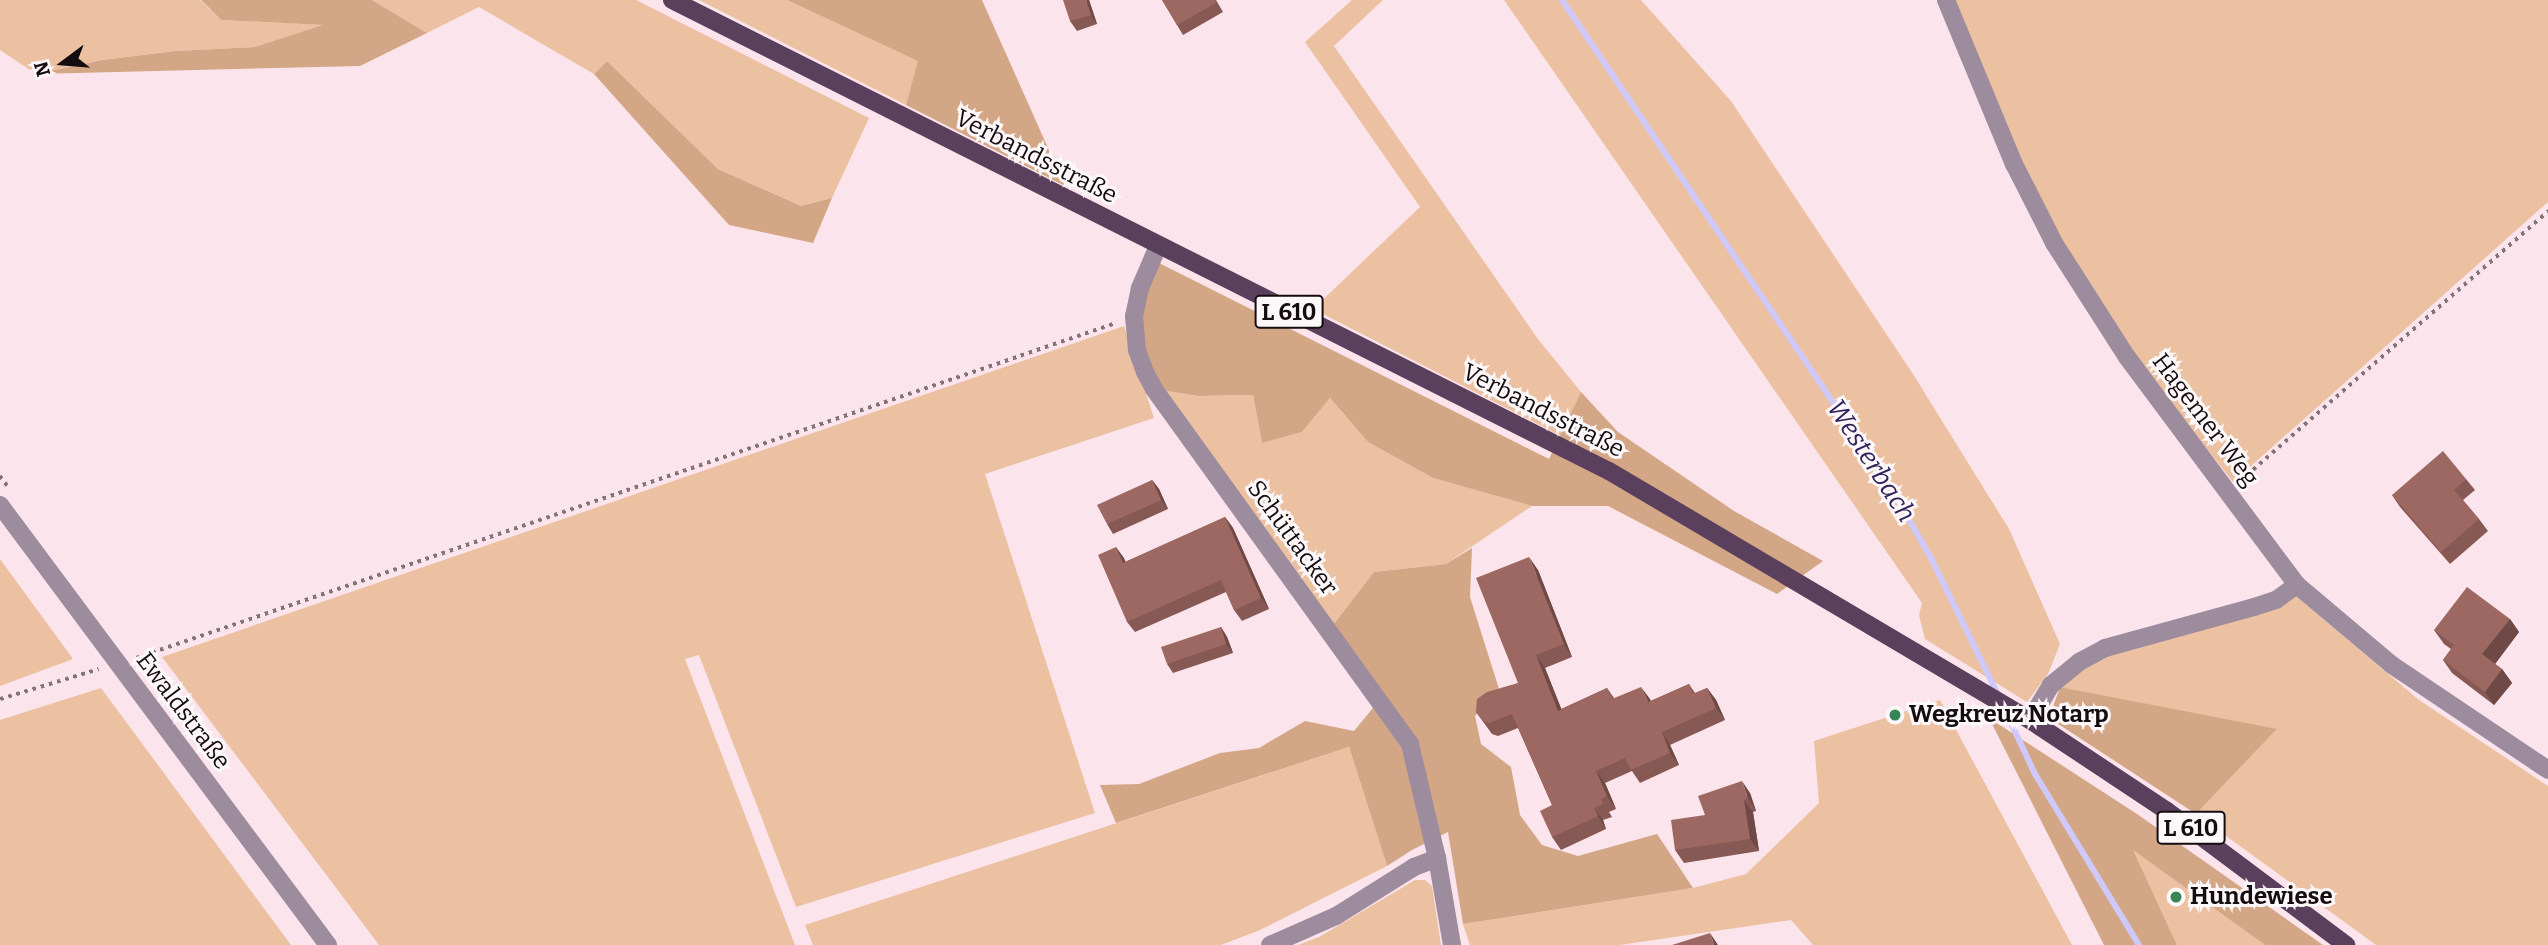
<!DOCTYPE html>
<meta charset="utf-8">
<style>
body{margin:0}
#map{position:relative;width:2548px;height:945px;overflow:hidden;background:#fce4ec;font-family:Bitter,serif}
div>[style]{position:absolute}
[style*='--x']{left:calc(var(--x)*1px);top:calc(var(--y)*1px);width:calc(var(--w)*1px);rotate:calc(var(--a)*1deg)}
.green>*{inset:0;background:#ecc1a2}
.forest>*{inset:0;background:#d3a786}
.stream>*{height:6px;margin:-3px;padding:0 3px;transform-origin:3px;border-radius:3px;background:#cfc8fa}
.path>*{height:3.5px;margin-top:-1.75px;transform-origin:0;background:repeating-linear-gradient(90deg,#827378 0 3.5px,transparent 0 8.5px)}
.minor>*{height:18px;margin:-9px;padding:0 9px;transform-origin:9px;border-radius:9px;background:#9c8c9e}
.major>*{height:18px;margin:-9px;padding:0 9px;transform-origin:9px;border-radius:9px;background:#5a405d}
.wall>*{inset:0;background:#875954}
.shaded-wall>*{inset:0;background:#6e4945}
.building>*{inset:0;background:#9d6862}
.dots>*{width:19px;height:19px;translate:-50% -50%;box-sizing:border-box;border:4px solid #fcf7f9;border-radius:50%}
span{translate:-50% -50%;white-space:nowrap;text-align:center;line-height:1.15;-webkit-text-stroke:6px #fcf7f9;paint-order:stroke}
.shield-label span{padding:2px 5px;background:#fcf7f9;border:2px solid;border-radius:5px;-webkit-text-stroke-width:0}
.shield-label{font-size:23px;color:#140d0f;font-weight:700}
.street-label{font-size:24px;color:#140d0f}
.poi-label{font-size:24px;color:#140d0f;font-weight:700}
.left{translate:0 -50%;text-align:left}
.water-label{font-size:26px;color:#30225b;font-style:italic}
.north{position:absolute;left:28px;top:28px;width:70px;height:70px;-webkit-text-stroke:5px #fcf7f9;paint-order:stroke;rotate:254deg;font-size:19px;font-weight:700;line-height:28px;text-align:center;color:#140d0f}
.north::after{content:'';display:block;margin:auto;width:24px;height:32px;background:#140d0f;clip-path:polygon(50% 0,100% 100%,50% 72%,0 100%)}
</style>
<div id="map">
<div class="green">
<i style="clip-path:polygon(0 0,200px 0,221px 20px,326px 25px,255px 47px,176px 51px,102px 60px,36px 74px,0 50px)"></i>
<i style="clip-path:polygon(372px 0,636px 0,869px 118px,832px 198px,801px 206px,718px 169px,607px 61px,594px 74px,479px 7px,427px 33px)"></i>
<i style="clip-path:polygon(699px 0,787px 0,919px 61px,906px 105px)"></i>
<i style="clip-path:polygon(1352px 0,1383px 0,1334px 46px,1538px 339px,1581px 392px,1561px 436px,1313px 309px,1420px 207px,1305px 42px)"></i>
<i style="clip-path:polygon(1504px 0,1641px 0,1731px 101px,1913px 374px,2009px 529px,2060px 644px,2048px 674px,2027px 702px,1925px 639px,1919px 615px,1922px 603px)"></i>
<i style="clip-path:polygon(1952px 0,2548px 0,2548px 202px,2233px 482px,2130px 352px,2060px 239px,2020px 162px)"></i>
<i style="clip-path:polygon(1124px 326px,1154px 418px,985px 474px,1095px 813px,796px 907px,699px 655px,685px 659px,795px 945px,379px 945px,162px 657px)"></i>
<i style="clip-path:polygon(1154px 389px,1198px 396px,1253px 395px,1262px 443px,1302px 432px,1330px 398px,1368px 442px,1433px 478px,1532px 506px,1446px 564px,1374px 572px,1333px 625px)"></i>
<i style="clip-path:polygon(0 559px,73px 659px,0 686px)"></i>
<i style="clip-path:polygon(2295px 595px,2419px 700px,2548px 786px,2548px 945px,2376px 945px,2196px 814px,2276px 730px,2060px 687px,2109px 652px)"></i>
<i style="clip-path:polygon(101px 688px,291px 945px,0 945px,0 720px)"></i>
<i style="clip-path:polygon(1940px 700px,2072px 945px,1813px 945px,1791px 920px,1620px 945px,1470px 945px,1463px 924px,1693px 888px,1746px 874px,1819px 803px,1814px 741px)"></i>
<i style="clip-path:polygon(1349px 747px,1387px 866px,1260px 930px,1221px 945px,813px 945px,805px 925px)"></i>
<i style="clip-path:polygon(2132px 849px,2265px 945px,2177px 945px)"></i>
<i style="clip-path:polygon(1415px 880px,1425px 880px,1432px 886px,1441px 945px,1298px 945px,1319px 937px)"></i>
</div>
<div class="forest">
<i style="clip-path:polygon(201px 0,372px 0,427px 33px,360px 66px,36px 74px,102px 60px,176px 51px,255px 47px,323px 25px,221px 20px)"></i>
<i style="clip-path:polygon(787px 0,982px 0,1065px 186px,906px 105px,918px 61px)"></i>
<i style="clip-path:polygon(607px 61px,718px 169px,801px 206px,832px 198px,813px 243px,729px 225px,594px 74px)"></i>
<i style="clip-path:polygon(1157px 262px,1549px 459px,1581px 392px,1618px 432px,1734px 511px,1823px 561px,1777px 594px,1608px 506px,1532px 506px,1433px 478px,1368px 442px,1330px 398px,1302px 432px,1262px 443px,1253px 395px,1198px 396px,1154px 389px,1140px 330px,1141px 303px)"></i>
<i style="clip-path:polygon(1472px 548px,1470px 597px,1499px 689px,1475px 716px,1481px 744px,1511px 767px,1520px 815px,1542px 845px,1578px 856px,1657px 834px,1693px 888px,1463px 924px,1448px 832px,1412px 850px,1387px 866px,1349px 747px,1116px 823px,1100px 785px,1139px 784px,1220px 753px,1259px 748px,1305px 721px,1354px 731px,1373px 708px,1333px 625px,1374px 572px,1446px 564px)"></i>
<i style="clip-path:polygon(2060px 687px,2277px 729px,2196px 814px,2049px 718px)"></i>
<i style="clip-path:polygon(1989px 718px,2137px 814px,2323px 945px,2265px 945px,2133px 850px,2177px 945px,2104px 945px)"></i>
</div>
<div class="stream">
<i style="--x:1562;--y:0;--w:591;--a:56.04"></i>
<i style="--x:1892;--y:490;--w:78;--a:60.2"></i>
<i style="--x:1931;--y:558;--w:155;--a:63.9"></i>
<i style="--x:2005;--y:710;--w:71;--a:64.9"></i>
<i style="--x:2035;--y:774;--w:200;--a:58.7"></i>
</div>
<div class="path">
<i style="--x:0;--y:476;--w:15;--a:53"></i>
<i style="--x:2240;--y:481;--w:410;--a:-41.2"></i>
<i style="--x:136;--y:658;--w:1036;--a:-18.87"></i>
<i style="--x:0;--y:699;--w:103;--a:-16.9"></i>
</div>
<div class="minor">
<i style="--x:1946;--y:0;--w:178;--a:67.5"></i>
<i style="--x:2014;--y:164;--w:89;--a:63.1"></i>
<i style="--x:2054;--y:243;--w:135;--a:57.4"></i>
<i style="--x:2127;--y:357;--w:284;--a:53.3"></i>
<i style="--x:2297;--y:585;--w:124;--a:40.1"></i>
<i style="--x:2392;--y:665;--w:188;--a:33.9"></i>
<i style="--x:1158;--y:246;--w:46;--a:113.2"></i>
<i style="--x:1140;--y:288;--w:29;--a:102"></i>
<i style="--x:1134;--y:316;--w:34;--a:85"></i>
<i style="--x:1137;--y:350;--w:23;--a:70"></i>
<i style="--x:1145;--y:372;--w:19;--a:62"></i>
<i style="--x:1154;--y:389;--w:438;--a:54.2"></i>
<i style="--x:1410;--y:744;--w:117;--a:76.7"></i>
<i style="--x:1437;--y:858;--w:88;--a:80.2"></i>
<i style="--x:0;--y:505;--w:549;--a:53.3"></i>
<i style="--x:2030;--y:720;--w:41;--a:-59"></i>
<i style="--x:2051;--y:685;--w:36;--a:-39"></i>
<i style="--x:2079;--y:662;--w:30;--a:-28"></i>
<i style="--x:2105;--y:648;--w:155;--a:-15.4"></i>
<i style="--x:2254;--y:607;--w:23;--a:-18"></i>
<i style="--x:2276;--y:600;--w:26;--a:-36"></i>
<i style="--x:1270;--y:945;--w:72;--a:-23.7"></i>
<i style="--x:1336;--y:916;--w:92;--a:-32.1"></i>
<i style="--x:1414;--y:867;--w:25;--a:-21"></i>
</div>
<div class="major">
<i style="--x:672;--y:0;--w:1049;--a:26.69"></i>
<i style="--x:1609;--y:471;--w:489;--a:30.6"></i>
<i style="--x:2030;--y:720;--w:164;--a:33.6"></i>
<i style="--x:2167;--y:811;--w:224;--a:36.8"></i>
</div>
<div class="wall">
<i style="clip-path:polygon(1089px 0,1097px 24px,1077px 31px,1070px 21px)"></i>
<i style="clip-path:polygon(1162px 0,1216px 0,1223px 12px,1183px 35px)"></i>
<i style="clip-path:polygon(2466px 479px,2475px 490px,2463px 500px,2479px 519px,2488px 531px,2450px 564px,2400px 507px,2392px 495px)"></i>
<i style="clip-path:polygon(1152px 480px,1159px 489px,1168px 509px,1113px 534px,1107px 524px)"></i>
<i style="clip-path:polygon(1225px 517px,1233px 528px,1269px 609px,1242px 621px,1234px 610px,1226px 592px,1135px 632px,1127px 622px,1116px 547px,1125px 562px)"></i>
<i style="clip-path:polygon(1538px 570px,1572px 657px,1545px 668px,1561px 709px,1607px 688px,1614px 698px,1651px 701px,1689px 684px,1695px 693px,1707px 688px,1716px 700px,1725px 720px,1670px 745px,1679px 765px,1640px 783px,1632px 771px,1605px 783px,1616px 809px,1609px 812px,1612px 817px,1603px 820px,1606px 829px,1561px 850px,1552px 837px,1552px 805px,1518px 728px,1498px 736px,1492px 734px,1476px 712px,1518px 683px)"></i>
<i style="clip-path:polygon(2510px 619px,2519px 632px,2495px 664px,2502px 669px,2512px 683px,2494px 705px,2452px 673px,2443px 660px,2451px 649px,2444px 644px,2434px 630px)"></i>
<i style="clip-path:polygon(1221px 627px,1227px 637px,1233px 653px,1173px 673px,1167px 664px)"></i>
<i style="clip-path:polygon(1750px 793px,1756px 811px,1753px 812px,1759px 851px,1684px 863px,1675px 850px)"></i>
</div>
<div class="shaded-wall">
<i style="clip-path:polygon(1086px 0,1089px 0,1097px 24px,1091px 15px)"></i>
<i style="clip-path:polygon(1152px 480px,1159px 489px,1168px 509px,1161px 500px)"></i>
<i style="clip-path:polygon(1225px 517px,1233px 528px,1269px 609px,1261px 598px)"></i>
<i style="clip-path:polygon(1116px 547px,1124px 558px,1131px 574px,1123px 563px)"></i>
<i style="clip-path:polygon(1529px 557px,1538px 570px,1572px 657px,1564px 644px)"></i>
<i style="clip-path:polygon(2510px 619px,2519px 632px,2492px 668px,2482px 654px)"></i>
<i style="clip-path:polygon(1221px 627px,1227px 637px,1233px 653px,1226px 644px)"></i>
<i style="clip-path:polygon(1536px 655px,1545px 668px,1567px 723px,1558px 711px)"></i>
<i style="clip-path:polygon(2502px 669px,2512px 683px,2494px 705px,2485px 692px)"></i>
<i style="clip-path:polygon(1641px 687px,1650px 699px,1657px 715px,1648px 702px)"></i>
<i style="clip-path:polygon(1707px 688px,1716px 700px,1725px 720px,1716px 708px)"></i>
<i style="clip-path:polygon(1662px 732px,1670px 745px,1679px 765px,1670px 753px)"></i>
<i style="clip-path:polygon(1596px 771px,1605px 783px,1616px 809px,1607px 796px)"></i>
<i style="clip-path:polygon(1742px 781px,1750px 793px,1756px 811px,1748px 798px)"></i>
<i style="clip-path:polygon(1744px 800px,1753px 812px,1759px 851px,1750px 839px)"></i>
<i style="clip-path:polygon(1594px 808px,1603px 820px,1606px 829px,1598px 816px)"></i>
<i style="clip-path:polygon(1710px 933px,1718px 945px,1714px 945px)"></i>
</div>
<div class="building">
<i style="clip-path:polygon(1063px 0,1086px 0,1091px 15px,1070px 21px)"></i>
<i style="clip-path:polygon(1162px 0,1215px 0,1216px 3px,1177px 25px)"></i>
<i style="clip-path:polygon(2443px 451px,2466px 479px,2454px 490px,2479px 519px,2441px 552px,2392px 495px)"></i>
<i style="clip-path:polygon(1152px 480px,1161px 500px,1107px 524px,1097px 505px)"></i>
<i style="clip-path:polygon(1225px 517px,1261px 598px,1234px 610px,1221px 580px,1127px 622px,1098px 555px,1116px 547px,1123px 563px)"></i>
<i style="clip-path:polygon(1529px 557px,1564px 644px,1536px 655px,1558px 711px,1607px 688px,1612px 699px,1641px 687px,1648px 702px,1689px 684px,1693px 694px,1707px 688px,1716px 708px,1662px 732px,1670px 753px,1631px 770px,1625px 758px,1596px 771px,1607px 796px,1601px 799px,1603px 804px,1594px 808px,1598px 816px,1552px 837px,1540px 811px,1552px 805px,1512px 714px,1489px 723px,1483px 721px,1476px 712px,1477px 699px,1487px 692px,1518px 683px,1476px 578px)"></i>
<i style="clip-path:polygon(2467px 587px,2510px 619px,2482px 654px,2502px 669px,2485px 692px,2443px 660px,2454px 645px,2434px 630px)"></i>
<i style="clip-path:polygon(1221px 627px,1226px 644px,1167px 664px,1161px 647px)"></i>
<i style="clip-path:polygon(1742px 781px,1748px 798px,1744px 800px,1750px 839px,1675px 850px,1671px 820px,1705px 815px,1698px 796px)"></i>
<i style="clip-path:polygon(1710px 933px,1714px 945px,1672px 945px)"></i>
</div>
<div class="dots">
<i style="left:1895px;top:715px;background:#378555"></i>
<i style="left:2176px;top:897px;background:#378555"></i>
</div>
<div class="shield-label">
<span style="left:1289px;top:312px">L 610</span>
<span style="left:2191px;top:828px">L 610</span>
</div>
<div class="street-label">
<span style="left:1036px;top:157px;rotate:27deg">Verbandsstraße</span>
<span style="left:1543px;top:411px;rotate:27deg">Verbandsstraße</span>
<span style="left:2205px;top:420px;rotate:53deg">Hagemer Weg</span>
<span style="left:1292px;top:538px;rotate:54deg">Schüttacker</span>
<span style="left:183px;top:711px;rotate:53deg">Ewaldstraße</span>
</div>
<div class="poi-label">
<span class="left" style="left:1909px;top:715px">Wegkreuz Notarp</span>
<span class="left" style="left:2190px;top:897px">Hundewiese</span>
</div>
<div class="water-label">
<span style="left:1871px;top:461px;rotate:57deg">Westerbach</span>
</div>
<div class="north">N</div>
</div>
